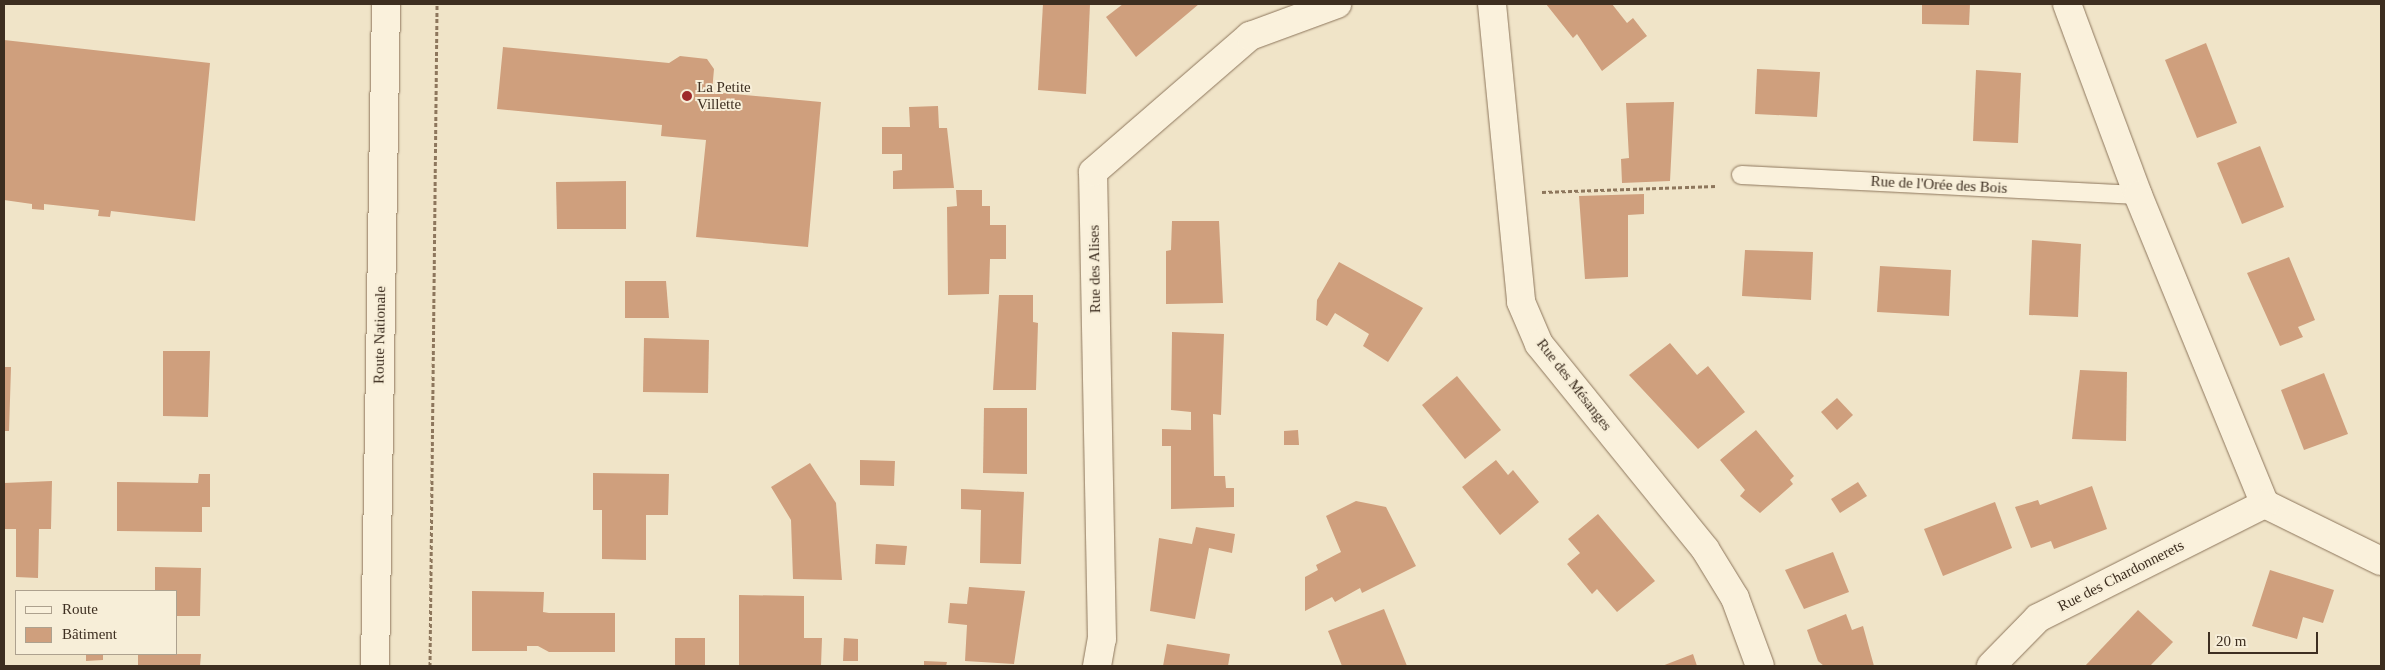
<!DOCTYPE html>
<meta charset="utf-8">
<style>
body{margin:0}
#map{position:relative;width:2385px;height:670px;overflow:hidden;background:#f0e4c8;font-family:"Times New Roman",serif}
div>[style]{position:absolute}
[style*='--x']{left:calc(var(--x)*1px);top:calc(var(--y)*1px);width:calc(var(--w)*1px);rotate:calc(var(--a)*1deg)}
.building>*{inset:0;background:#cf9f7d}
.path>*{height:3px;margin-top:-1.5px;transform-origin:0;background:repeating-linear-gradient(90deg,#8d765c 0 4px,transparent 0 6.5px)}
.roads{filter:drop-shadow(0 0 1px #8d765c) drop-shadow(0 0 1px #8d765c)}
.service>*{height:18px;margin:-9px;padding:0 9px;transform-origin:9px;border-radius:9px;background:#faf1dc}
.minor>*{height:28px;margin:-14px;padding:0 14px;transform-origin:14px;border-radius:14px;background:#faf1dc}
.secondary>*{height:28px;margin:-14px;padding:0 14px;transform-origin:14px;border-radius:14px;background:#faf1dc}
.dots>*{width:14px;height:14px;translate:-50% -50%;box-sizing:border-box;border:2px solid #f7eed8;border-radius:50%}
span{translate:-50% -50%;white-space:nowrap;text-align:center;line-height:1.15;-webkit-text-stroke:4px #f7eed8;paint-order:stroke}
.poi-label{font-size:15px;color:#3d2e20}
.left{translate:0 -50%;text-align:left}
.street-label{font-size:15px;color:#3d2e20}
.frame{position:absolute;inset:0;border:5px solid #3d2e20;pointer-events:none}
.legend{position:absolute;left:15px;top:590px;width:162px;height:65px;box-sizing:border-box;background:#f7eed8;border:1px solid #ada18e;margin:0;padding:6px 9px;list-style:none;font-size:15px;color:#3d2e20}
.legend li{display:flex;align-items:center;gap:10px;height:25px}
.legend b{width:25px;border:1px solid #ada18e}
.scale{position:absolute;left:2208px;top:632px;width:110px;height:22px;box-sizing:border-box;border:2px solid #3d2e20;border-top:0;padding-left:6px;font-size:15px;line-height:18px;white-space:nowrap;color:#3d2e20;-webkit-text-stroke:4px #f7eed8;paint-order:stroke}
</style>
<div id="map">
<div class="building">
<i style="clip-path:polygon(1043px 4px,1090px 4px,1086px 94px,1038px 90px)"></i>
<i style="clip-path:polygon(1123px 4px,1199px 4px,1136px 57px,1106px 17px)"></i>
<i style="clip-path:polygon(1546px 4px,1612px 4px,1627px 23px,1633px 18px,1647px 36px,1602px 71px,1577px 34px,1573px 38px)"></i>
<i style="clip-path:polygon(1922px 4px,1970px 4px,1969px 25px,1922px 24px)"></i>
<i style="clip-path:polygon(4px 40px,210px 63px,195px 221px,111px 211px,110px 217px,98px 216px,99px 210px,44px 204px,44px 210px,32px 209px,32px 204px,4px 200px)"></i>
<i style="clip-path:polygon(2206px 43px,2237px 123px,2197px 138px,2165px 60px)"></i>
<i style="clip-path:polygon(503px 47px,669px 63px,680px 56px,707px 59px,714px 69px,712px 92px,821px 102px,808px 247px,696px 237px,706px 140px,661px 136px,662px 125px,497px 109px)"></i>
<i style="clip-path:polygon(1757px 69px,1820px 72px,1817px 117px,1755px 114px)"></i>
<i style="clip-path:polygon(1976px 70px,2021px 73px,2018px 143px,1973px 141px)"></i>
<i style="clip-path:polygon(1674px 102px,1670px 181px,1622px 183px,1621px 159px,1629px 158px,1626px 103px)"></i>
<i style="clip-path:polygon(938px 106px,939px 128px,947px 128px,954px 188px,893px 189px,893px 171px,902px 170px,902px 154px,882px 154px,882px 127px,910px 127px,909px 107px)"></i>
<i style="clip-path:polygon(2260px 146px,2284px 207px,2242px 224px,2217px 163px)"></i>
<i style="clip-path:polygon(626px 181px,626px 229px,557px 229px,556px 182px)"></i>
<i style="clip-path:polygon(956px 190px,982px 190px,982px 206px,990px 206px,990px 225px,1006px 225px,1006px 259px,990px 259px,989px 294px,948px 295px,947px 207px,957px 206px)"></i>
<i style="clip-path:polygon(1644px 194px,1644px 214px,1628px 215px,1628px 277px,1585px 279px,1579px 196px)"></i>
<i style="clip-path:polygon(1172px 221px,1219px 221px,1223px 303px,1166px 304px,1166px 251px,1171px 250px)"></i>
<i style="clip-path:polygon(2032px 240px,2081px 244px,2078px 317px,2029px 315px)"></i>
<i style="clip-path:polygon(1745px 250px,1813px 252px,1811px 300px,1742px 296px)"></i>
<i style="clip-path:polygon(2289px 257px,2315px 320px,2298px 327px,2303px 337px,2280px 346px,2247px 273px)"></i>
<i style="clip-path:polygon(1339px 262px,1423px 308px,1388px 362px,1363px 346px,1369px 334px,1335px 313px,1327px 326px,1316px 320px,1317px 300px)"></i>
<i style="clip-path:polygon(1880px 266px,1951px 270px,1949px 316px,1877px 312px)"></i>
<i style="clip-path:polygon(625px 281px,666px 281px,669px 318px,625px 318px)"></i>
<i style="clip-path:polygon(999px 295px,1033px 295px,1033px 322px,1038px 323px,1036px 390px,993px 390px)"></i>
<i style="clip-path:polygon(1172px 332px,1224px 334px,1221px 415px,1213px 414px,1214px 476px,1225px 476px,1226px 488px,1234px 488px,1234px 507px,1171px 509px,1171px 446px,1162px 446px,1162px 429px,1191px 430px,1191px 412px,1171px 410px)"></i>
<i style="clip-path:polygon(644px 338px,709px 340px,708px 393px,643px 392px)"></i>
<i style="clip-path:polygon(1670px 343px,1697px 375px,1708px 366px,1745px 412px,1698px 449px,1629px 375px)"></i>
<i style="clip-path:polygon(163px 351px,210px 351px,208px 417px,163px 416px)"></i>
<i style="clip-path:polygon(4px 367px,11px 367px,9px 431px,4px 431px)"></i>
<i style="clip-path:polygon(2080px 370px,2127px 372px,2126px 441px,2072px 439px)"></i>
<i style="clip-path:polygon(2324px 373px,2348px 434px,2304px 450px,2281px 390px)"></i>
<i style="clip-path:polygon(1457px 376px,1501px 430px,1465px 459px,1422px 405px)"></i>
<i style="clip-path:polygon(1837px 398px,1853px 415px,1837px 430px,1821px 412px)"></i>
<i style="clip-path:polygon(984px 408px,1027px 408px,1027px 474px,983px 473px)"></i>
<i style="clip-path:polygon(1298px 430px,1299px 445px,1284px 445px,1284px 431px)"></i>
<i style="clip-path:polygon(1756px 430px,1794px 476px,1790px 480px,1793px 484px,1760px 513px,1740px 496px,1745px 490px,1720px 460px)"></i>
<i style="clip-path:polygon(860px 460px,895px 461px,894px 486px,860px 485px)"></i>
<i style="clip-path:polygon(1496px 460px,1508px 475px,1513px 470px,1539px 502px,1500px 535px,1462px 487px)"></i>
<i style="clip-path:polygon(810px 463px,836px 503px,842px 580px,793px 579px,791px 520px,771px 487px)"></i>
<i style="clip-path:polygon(593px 473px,669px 474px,668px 515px,646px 515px,646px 560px,602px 559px,602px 510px,593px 510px)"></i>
<i style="clip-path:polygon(199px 474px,210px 474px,210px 507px,202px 507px,202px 532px,117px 531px,117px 482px,198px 483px)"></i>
<i style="clip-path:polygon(52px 481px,51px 529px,39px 529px,38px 578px,16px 577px,16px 529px,4px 529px,4px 483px)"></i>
<i style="clip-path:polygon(1858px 482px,1867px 496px,1840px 513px,1831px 499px)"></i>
<i style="clip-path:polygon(2092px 486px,2107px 529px,2054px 549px,2051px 541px,2031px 548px,2015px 507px,2038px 500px,2040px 505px)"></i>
<i style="clip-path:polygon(961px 489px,1024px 492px,1021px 564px,980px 563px,981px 510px,961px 509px)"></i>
<i style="clip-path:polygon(1356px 501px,1386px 507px,1416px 566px,1362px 593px,1360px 588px,1335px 602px,1332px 597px,1305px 611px,1305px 577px,1318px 570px,1316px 565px,1341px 552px,1326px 516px)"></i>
<i style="clip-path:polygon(1995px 502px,2012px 548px,1943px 576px,1924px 529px)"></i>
<i style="clip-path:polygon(1598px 514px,1655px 581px,1617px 612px,1597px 589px,1592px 594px,1567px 564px,1580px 553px,1568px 539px)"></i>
<i style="clip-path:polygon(1196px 527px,1235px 534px,1232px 553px,1209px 548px,1195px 619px,1150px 611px,1159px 538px,1192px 544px)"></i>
<i style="clip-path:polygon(876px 544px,907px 546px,905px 565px,875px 564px)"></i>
<i style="clip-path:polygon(1833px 552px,1849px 592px,1804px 609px,1785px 570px)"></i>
<i style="clip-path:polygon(155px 567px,201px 568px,200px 616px,176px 616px,176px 591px,155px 591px)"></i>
<i style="clip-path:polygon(2270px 570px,2334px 590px,2323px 623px,2303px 617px,2297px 639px,2252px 626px)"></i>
<i style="clip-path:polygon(969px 587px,1025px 591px,1014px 664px,965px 661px,967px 625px,948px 623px,950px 603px,967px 604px)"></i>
<i style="clip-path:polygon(472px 591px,544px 592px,543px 612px,549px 613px,615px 613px,615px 652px,549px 652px,538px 646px,527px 646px,527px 651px,472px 651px)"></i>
<i style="clip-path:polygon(739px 595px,804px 596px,804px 638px,822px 638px,821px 666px,739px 666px)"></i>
<i style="clip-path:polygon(1384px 609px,1407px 666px,1342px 666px,1328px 631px)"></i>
<i style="clip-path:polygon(2138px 610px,2173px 642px,2150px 666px,2085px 666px)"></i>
<i style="clip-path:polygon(1846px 614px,1852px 630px,1863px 626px,1874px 666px,1824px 666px,1818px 661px,1807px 630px)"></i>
<i style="clip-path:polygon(675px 638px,705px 638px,705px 666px,675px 666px)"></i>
<i style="clip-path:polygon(844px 638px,858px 639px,858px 661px,843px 661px)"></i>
<i style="clip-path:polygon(1167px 644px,1230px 654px,1228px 666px,1163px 666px)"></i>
<i style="clip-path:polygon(86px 654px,103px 654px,103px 660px,86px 661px)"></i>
<i style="clip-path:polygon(138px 654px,201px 654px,200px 666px,138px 666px)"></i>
<i style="clip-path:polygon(1693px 654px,1697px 666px,1662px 666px)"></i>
<i style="clip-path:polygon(924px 661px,947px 662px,946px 666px,924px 666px)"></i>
</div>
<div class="path">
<i style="--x:1542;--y:192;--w:174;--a:-2"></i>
<i style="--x:430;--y:666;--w:662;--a:-89.39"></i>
</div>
<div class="roads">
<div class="service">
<i style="--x:1741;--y:175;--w:398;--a:2.9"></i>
</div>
<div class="minor">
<i style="--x:1492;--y:4;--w:299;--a:84.4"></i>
<i style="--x:1521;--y:302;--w:46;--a:66.8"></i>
<i style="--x:1539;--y:344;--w:264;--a:51"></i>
<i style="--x:1705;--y:549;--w:57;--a:58.5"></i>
<i style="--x:1735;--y:598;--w:72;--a:69.8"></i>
<i style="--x:2067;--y:4;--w:204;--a:69.6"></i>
<i style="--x:2138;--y:195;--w:334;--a:67.7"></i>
<i style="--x:2265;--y:504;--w:129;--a:26.2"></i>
<i style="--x:1097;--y:666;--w:27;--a:-80"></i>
<i style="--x:1102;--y:639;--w:467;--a:-91.1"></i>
<i style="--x:1093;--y:172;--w:208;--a:-40.9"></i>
<i style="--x:1250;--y:36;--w:93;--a:-20.2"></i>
<i style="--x:1991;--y:666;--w:67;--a:-45.6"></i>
<i style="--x:2038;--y:618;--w:254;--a:-26.7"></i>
</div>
<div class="secondary">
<i style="--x:375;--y:666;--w:662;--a:-89.05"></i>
</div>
</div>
<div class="dots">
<i style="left:687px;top:96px;background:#9e2a2b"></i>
</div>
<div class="poi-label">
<span class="left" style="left:697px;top:96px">La Petite<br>Villette</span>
</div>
<div class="street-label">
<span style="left:1939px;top:185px;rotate:3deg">Rue de l'Orée des Bois</span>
<span style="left:1095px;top:269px;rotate:-91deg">Rue des Alises</span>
<span style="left:380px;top:335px;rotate:-89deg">Route Nationale</span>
<span style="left:1574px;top:385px;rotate:52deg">Rue des Mésanges</span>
<span style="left:2121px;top:576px;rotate:-27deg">Rue des Chardonnerets</span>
</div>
<div class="frame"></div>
<ul class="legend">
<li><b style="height:6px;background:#faf1dc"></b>Route</li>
<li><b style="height:14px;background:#cf9f7d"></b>Bâtiment</li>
</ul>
<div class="scale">20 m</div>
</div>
